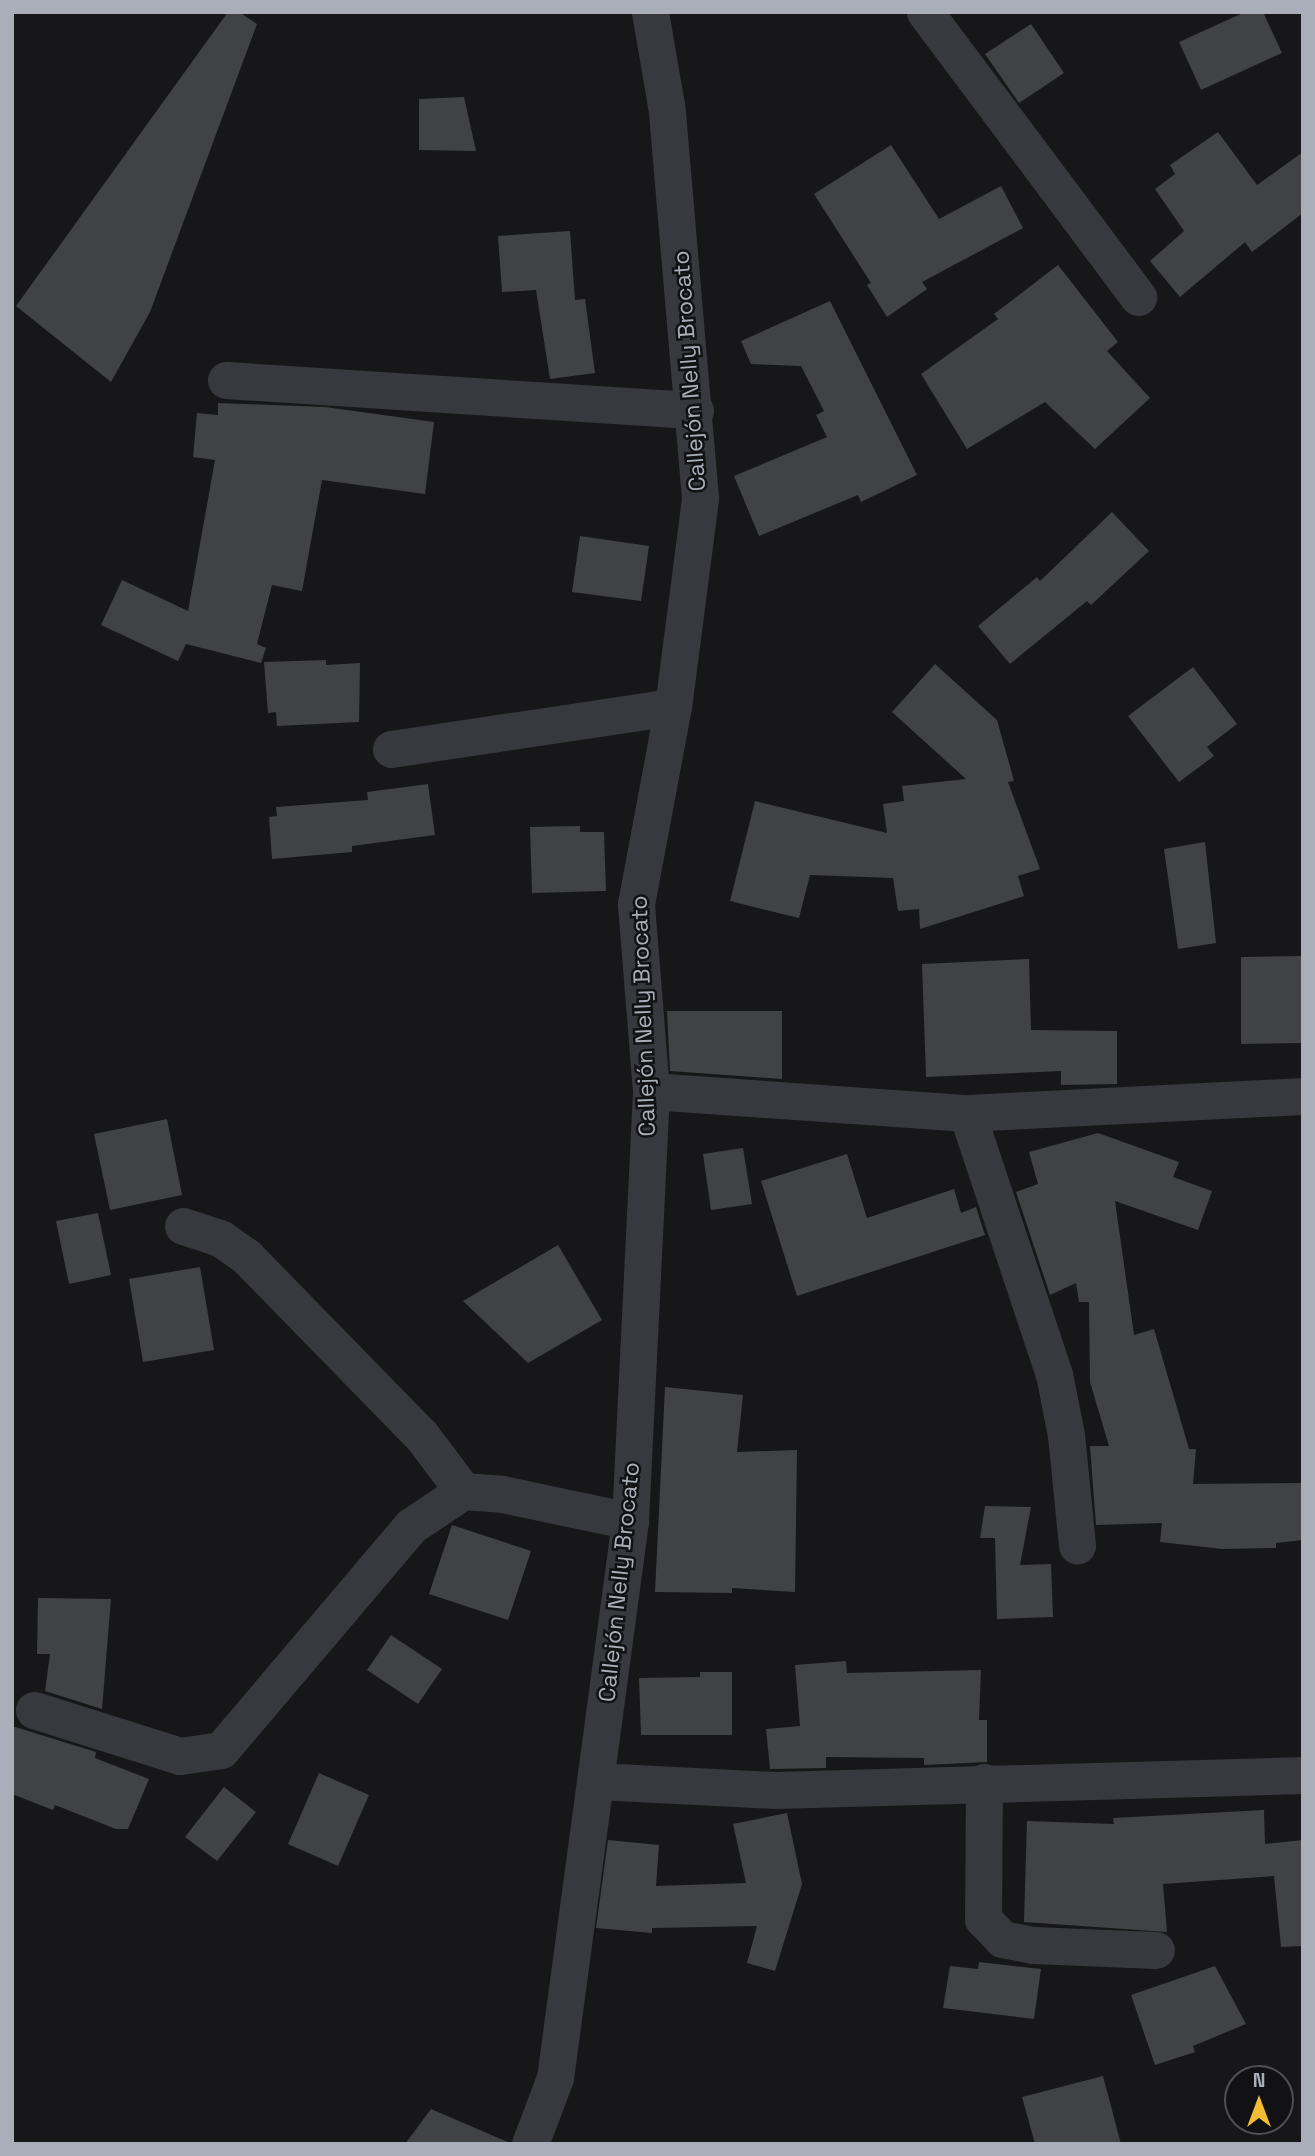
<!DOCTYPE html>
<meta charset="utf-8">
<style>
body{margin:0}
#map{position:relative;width:1315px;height:2156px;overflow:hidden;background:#171719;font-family:"Space Grotesk",sans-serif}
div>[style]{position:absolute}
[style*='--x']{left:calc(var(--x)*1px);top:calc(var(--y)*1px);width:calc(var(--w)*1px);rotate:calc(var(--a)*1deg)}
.building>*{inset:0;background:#414246}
.minor>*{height:37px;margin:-18.5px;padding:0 18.5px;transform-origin:18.5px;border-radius:18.5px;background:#38393e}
span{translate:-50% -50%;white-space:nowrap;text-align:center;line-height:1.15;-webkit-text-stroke:5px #121214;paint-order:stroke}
.street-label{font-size:23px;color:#a9aeb9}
.frame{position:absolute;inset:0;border:14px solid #a9aeb9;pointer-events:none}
.north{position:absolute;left:1224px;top:2065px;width:70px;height:70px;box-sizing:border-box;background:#121214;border:2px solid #4e5056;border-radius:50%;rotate:0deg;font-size:19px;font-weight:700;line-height:28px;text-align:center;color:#a9aeb9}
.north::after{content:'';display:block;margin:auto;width:24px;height:32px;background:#f4bb35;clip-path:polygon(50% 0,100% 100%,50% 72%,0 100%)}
</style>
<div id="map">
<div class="building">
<i style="clip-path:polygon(228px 12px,239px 12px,257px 24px,150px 312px,111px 382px,16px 306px)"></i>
<i style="clip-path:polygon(1245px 12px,1263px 12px,1282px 53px,1201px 90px,1179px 42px)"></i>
<i style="clip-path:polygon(1031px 24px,1064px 73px,1019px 103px,985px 54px)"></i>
<i style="clip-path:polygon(464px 97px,476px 151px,419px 150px,419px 99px)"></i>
<i style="clip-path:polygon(1218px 132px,1257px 185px,1303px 152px,1303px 213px,1252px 252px,1245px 242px,1180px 297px,1150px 261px,1184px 231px,1155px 189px,1175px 174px,1170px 165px)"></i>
<i style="clip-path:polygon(891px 145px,939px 219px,1001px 186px,1023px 228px,922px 282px,927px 289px,887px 317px,867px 285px,871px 283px,814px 194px)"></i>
<i style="clip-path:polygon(570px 231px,575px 300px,585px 299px,595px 373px,550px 379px,536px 290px,502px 292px,498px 236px)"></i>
<i style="clip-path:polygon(1058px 265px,1118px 342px,1107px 351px,1150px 398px,1095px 449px,1045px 402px,967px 449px,921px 374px,998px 319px,994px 314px)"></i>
<i style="clip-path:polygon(830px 301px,917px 475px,861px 502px,858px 495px,759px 536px,734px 476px,827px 437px,816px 415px,824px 411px,801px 366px,751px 364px,741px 341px)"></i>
<i style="clip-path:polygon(218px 403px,325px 407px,434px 422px,425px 494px,322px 480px,302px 591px,272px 585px,257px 644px,266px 648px,261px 663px,186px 644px,178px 661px,101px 625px,122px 580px,188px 611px,215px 460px,193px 457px,197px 413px,218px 415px)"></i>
<i style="clip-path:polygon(1112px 512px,1149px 551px,1091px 605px,1087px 601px,1010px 664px,978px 626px,1037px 577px,1040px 581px)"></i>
<i style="clip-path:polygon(580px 536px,649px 546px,641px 601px,572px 592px)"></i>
<i style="clip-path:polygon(326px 660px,326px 665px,360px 663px,359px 722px,277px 726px,276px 712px,268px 713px,264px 662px)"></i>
<i style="clip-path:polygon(935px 664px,997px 720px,1014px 781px,1008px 782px,1040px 869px,1018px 876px,1024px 896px,920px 929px,919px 909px,898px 911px,893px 878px,810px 875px,799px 918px,730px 901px,755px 801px,887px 833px,883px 804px,904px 801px,902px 786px,966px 779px,892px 712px)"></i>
<i style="clip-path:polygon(1193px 667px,1237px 724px,1207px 747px,1214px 756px,1179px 782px,1128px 716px)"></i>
<i style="clip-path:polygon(428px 784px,435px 835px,352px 846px,352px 852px,272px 859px,269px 817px,277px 816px,276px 807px,368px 800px,367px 792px)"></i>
<i style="clip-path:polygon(580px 826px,580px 832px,604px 832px,606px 891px,532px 893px,530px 827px)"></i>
<i style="clip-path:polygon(1205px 842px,1216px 943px,1178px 949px,1164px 849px)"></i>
<i style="clip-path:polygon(1303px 956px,1303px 1043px,1241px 1044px,1241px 957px)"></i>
<i style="clip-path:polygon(1029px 959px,1031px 1030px,1117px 1031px,1117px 1084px,1061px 1085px,1061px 1071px,926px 1077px,922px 964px)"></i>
<i style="clip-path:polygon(667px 1011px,782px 1011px,782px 1079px,670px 1071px)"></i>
<i style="clip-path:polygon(167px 1119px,182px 1195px,110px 1210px,94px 1134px)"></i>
<i style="clip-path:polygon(1098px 1133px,1179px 1162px,1173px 1177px,1212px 1191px,1198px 1230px,1115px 1201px,1134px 1335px,1154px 1329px,1189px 1449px,1196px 1449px,1193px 1484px,1303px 1483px,1303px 1540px,1276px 1543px,1276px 1548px,1222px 1549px,1160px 1542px,1162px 1523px,1096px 1525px,1090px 1446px,1109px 1446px,1090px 1382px,1089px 1302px,1079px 1302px,1076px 1283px,1050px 1295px,1016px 1192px,1038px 1184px,1029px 1152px)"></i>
<i style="clip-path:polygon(743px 1148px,752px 1204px,711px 1210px,703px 1154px)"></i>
<i style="clip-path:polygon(847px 1154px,867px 1218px,954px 1189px,961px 1213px,976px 1207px,985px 1235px,797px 1296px,761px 1181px)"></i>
<i style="clip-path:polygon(98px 1213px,111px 1275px,69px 1284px,56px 1221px)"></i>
<i style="clip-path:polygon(558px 1245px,602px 1320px,528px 1363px,463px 1301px)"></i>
<i style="clip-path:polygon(200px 1267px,214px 1350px,143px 1362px,129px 1279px)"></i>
<i style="clip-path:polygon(665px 1387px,743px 1395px,737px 1452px,797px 1450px,795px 1592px,732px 1588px,732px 1593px,655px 1592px)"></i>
<i style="clip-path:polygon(985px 1506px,1031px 1507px,1020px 1565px,1051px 1564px,1053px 1617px,997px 1619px,995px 1538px,980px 1538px)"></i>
<i style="clip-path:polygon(452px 1525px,531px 1551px,508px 1620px,429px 1594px)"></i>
<i style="clip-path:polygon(38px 1598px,111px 1599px,102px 1709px,45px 1691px,50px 1654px,37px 1654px)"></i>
<i style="clip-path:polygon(391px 1635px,442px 1669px,418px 1704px,367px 1670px)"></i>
<i style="clip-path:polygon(846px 1661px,847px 1673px,981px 1670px,979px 1720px,987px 1720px,987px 1762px,924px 1765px,924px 1758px,826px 1757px,826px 1768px,770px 1769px,766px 1729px,800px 1726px,795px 1665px)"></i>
<i style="clip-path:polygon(700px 1672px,732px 1672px,732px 1735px,641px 1735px,639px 1678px,700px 1677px)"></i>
<i style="clip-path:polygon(12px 1726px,96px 1752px,95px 1758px,149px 1779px,128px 1829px,116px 1829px,55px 1805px,53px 1810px,12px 1794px)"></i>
<i style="clip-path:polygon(319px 1773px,369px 1795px,338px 1866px,288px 1844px)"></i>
<i style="clip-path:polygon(224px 1787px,256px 1812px,217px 1861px,185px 1837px)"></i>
<i style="clip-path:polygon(1264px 1810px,1265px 1844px,1303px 1840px,1303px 1946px,1281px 1947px,1274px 1876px,1163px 1884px,1167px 1932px,1024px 1922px,1027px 1821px,1114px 1824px,1113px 1818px)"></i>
<i style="clip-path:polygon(787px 1813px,802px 1884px,775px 1971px,747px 1963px,757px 1926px,652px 1928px,652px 1933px,596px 1928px,608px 1840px,659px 1845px,656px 1886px,746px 1883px,733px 1824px)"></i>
<i style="clip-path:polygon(979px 1962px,1041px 1969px,1034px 2019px,943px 2008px,950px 1966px,978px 1969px)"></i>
<i style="clip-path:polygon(1215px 1966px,1246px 2024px,1193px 2046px,1195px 2052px,1155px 2065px,1131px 1995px)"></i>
<i style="clip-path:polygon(1103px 2076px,1121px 2144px,1035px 2144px,1022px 2097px)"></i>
<i style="clip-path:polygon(431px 2109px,510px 2143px,510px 2144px,405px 2144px)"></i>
</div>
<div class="minor">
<i style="--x:925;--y:12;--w:356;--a:53.2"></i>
<i style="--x:226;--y:380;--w:470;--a:3.7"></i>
<i style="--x:391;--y:749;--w:285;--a:-8.5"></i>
<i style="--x:651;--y:1091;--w:317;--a:4"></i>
<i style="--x:967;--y:1113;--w:336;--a:-2.9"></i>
<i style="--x:967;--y:1113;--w:275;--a:71.6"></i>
<i style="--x:1054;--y:1374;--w:62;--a:78.9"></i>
<i style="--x:1066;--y:1435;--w:111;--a:84.3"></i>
<i style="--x:183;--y:1226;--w:39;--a:18"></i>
<i style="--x:220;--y:1238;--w:33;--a:35"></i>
<i style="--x:247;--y:1257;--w:249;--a:45.7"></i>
<i style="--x:421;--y:1435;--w:70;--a:53.1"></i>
<i style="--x:34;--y:1710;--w:153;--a:17.5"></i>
<i style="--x:180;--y:1756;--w:41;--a:-8.3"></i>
<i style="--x:221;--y:1750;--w:294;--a:-49.7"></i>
<i style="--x:411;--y:1526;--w:63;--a:-33.9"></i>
<i style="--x:463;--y:1491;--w:39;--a:4"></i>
<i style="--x:502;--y:1494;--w:131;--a:11.9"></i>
<i style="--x:597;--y:1781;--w:179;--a:2.9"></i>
<i style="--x:776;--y:1790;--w:527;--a:-1.63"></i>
<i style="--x:984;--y:1782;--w:137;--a:90.4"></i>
<i style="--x:983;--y:1919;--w:28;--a:46"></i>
<i style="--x:1002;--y:1939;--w:32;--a:11"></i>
<i style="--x:1033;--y:1945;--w:123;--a:2.3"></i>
<i style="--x:530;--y:2144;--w:71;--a:-69.3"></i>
<i style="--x:555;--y:2078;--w:562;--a:-82.33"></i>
<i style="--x:630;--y:1521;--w:431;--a:-87.2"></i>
<i style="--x:651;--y:1091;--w:188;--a:-94.6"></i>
<i style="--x:636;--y:904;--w:200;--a:-79.4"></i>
<i style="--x:673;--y:707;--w:211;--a:-82.6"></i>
<i style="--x:700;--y:498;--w:394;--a:-94.9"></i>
<i style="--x:666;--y:105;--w:94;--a:-99.8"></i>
</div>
<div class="street-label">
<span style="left:689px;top:371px;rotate:-94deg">Callejón Nelly Brocato</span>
<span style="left:643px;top:1016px;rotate:-92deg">Callejón Nelly Brocato</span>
<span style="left:619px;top:1582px;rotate:-84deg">Callejón Nelly Brocato</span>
</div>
<div class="frame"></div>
<div class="north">N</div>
</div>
